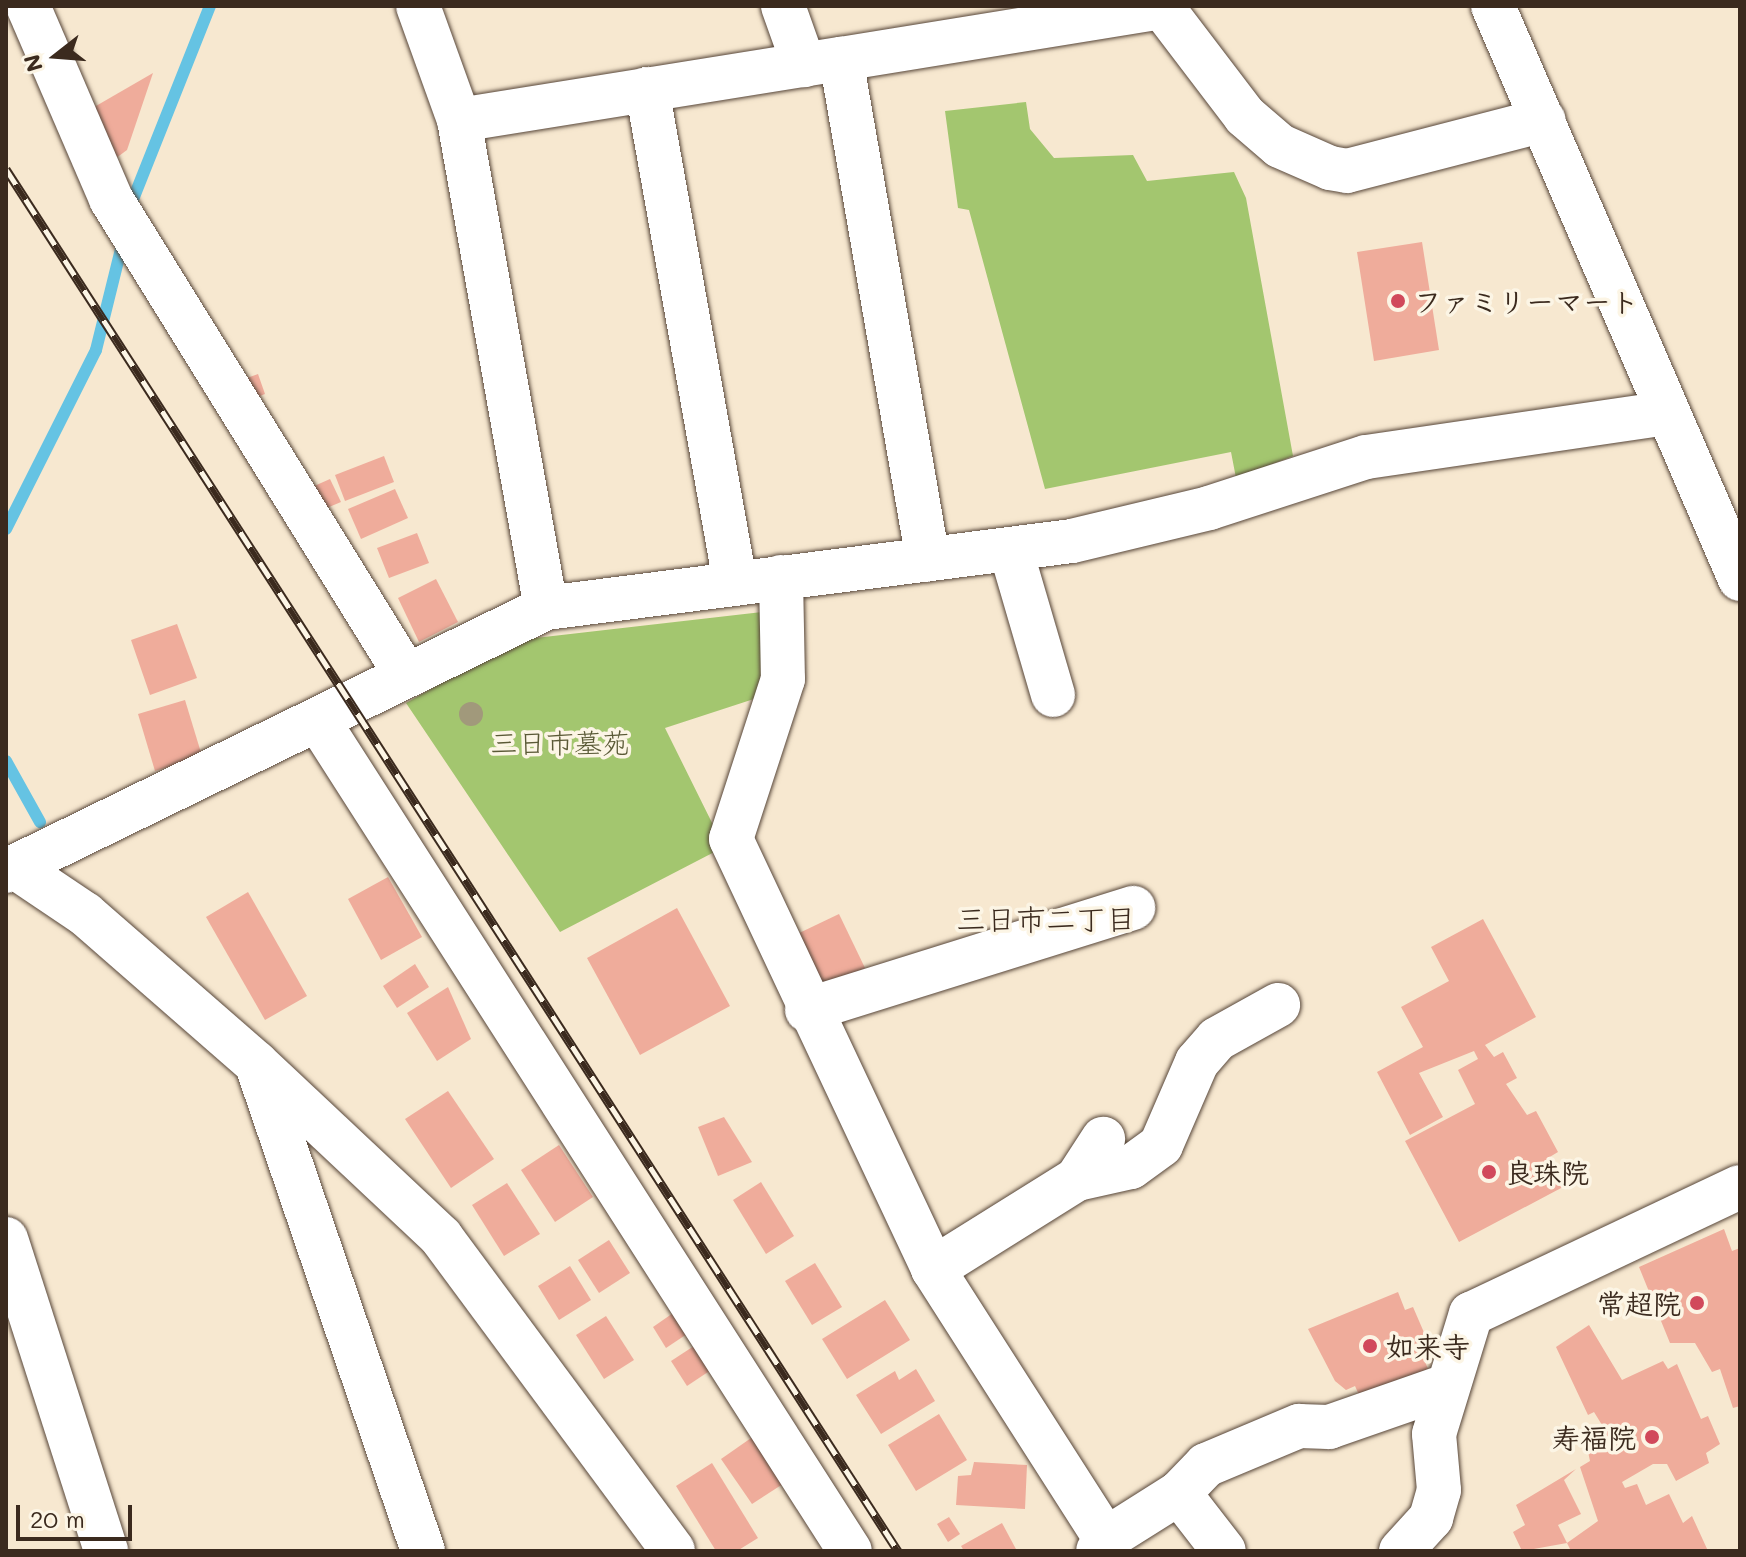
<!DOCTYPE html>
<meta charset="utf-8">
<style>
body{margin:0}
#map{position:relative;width:1746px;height:1557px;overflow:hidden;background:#f7e8d0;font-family:Mali,"Klee One",sans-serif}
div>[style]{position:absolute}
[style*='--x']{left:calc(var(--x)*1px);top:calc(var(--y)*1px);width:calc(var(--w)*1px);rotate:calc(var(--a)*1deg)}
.green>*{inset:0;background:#a3c66f}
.stream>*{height:12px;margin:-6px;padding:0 6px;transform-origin:6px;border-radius:6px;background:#65c3e3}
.building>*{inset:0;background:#efac9b}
.roads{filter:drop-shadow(0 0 2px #574639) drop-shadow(0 0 2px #574639)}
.minor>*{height:44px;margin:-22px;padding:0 22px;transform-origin:22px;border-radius:22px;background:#fff}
.rail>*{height:9px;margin-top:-4.5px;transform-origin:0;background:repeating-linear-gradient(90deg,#fcf5e5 0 18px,#3b2a1e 0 36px);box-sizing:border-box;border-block:2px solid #3b2a1e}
.trees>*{width:24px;height:24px;margin:-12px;border-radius:50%;background:#a1997b}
.dots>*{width:22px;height:22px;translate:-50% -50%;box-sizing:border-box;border:4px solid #fcf5e5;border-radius:50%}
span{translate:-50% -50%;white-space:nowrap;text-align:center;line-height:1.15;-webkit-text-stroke:7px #fcf5e5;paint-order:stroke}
.poi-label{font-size:28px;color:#3b2a1e;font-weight:700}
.left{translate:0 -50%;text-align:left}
.right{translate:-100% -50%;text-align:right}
.park-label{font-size:28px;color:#5a5936}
.neighbourhood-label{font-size:30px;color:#3b2a1e}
.frame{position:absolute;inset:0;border:8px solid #3b2a1e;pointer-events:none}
.north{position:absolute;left:16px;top:16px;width:80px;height:80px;-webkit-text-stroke:6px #fcf5e5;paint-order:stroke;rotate:253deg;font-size:22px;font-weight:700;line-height:32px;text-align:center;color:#3b2a1e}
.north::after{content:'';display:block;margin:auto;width:28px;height:36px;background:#3b2a1e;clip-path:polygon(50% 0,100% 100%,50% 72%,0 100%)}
.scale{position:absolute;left:16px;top:1505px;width:116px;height:36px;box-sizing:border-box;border:4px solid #3b2a1e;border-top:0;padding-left:10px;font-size:24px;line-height:28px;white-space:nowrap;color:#3b2a1e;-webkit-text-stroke:6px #fcf5e5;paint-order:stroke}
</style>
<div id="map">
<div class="green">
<i style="clip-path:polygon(1026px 102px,1030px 129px,1054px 158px,1133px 155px,1147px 181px,1234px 172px,1246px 198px,1293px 456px,1236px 478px,1231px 452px,1045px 489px,969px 210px,958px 208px,945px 111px)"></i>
<i style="clip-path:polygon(762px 612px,760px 697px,665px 728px,724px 847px,560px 932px,406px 703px,518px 640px)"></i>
</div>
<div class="stream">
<i style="--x:130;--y:207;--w:216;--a:-68.3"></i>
<i style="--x:6;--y:529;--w:200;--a:-63.3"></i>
<i style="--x:96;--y:350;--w:112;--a:-76.1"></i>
<i style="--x:6;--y:761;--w:70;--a:60.9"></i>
</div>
<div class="building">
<i style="clip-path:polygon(153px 73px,127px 150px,112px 161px,89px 110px)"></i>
<i style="clip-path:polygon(1422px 242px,1439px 350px,1374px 361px,1357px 252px)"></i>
<i style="clip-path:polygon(258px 374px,265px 394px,255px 398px,247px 378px)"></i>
<i style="clip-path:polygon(384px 456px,394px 482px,345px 501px,335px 475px)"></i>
<i style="clip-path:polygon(330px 479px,341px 502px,322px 510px,312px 487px)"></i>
<i style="clip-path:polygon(395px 489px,408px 518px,361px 539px,348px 509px)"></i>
<i style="clip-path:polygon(417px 533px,429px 563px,389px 578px,377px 548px)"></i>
<i style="clip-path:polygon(436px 579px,458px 622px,419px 642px,398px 598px)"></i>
<i style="clip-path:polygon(177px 624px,197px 678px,150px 695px,131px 640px)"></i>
<i style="clip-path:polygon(185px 700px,202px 756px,155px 771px,138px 714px)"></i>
<i style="clip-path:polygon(388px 877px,422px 937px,381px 960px,348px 899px)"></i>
<i style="clip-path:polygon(248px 892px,307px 996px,265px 1020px,206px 917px)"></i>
<i style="clip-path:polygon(677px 908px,730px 1006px,640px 1055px,587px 958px)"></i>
<i style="clip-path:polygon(839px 914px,865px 968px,822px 989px,795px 935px)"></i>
<i style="clip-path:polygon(1483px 919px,1536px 1017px,1485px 1045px,1494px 1057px,1503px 1052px,1517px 1078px,1506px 1084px,1527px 1115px,1536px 1111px,1558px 1152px,1548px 1158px,1563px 1187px,1459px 1242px,1405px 1141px,1475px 1104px,1458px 1070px,1478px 1059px,1474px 1051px,1419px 1073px,1443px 1117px,1410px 1135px,1377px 1072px,1423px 1047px,1401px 1007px,1449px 981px,1431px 947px)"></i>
<i style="clip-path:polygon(415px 964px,429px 987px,397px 1008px,383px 986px)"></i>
<i style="clip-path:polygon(448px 987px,471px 1039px,437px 1061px,407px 1013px)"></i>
<i style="clip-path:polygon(448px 1091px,494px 1159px,451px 1188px,405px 1119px)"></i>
<i style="clip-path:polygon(724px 1117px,752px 1162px,718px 1176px,698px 1127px)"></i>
<i style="clip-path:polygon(559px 1145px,593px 1197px,555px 1222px,521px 1170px)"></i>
<i style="clip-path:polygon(761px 1182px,794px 1236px,766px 1254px,733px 1200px)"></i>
<i style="clip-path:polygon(507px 1183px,540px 1234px,504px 1256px,472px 1205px)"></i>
<i style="clip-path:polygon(1724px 1229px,1732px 1251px,1740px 1248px,1740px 1406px,1733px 1408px,1720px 1369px,1712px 1372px,1695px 1343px,1670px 1343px,1639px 1267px)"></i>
<i style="clip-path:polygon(609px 1240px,630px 1273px,599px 1293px,578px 1260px)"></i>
<i style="clip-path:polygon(815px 1263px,842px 1307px,812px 1325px,785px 1281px)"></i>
<i style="clip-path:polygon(570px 1266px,591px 1300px,559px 1320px,538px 1286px)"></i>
<i style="clip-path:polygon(1398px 1292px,1405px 1310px,1413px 1307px,1429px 1344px,1419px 1347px,1428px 1369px,1360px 1397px,1355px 1386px,1346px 1390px,1335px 1381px,1308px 1329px)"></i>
<i style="clip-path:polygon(885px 1300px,910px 1340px,847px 1379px,822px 1339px)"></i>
<i style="clip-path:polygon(676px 1311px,690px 1332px,666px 1348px,653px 1327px)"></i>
<i style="clip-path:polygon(606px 1316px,634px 1360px,604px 1379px,576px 1335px)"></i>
<i style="clip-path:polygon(1589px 1325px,1622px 1380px,1663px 1361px,1668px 1369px,1677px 1364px,1701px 1419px,1708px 1416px,1720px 1444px,1706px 1453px,1709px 1463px,1676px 1481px,1667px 1464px,1653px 1464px,1622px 1482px,1625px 1488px,1637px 1484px,1646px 1505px,1669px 1494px,1683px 1523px,1692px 1516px,1708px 1551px,1571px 1551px,1567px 1543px,1598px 1521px,1580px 1467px,1590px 1461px,1584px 1433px,1602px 1425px,1594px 1412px,1588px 1415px,1556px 1347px)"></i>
<i style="clip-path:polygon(694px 1346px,711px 1370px,687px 1386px,671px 1361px)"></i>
<i style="clip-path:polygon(916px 1369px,935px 1401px,881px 1434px,856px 1395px,895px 1371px,899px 1380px)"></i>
<i style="clip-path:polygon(939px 1414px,967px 1460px,916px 1491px,888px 1445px)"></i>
<i style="clip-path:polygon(754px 1436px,786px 1482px,752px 1504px,721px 1459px)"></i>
<i style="clip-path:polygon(974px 1462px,1027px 1465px,1025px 1509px,956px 1505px,958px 1476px,971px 1475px)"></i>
<i style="clip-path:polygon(712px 1463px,758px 1538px,737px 1551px,716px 1551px,676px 1486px)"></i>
<i style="clip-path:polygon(1576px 1469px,1564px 1480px,1581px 1514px,1558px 1525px,1567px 1543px,1522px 1551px,1513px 1532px,1525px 1525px,1516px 1505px)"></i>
<i style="clip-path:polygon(949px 1517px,960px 1534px,948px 1542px,937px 1524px)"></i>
<i style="clip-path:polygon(1002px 1523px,1017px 1551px,964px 1551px,961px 1546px)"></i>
</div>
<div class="roads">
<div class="minor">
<i style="--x:28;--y:6;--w:210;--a:66.7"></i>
<i style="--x:111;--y:199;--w:560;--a:58.21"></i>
<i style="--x:418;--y:6;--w:121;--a:70.2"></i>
<i style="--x:459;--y:120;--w:496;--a:79.9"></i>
<i style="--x:783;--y:6;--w:63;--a:70.4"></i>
<i style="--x:1493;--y:6;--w:624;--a:66.68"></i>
<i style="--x:841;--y:59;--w:325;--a:-9.2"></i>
<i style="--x:1162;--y:7;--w:137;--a:52.7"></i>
<i style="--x:1245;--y:116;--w:46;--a:40.6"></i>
<i style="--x:1280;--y:146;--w:55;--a:23.7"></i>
<i style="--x:1330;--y:168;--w:17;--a:10"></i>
<i style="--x:1347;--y:171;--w:203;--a:-14.5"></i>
<i style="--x:647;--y:89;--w:501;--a:79.88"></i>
<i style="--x:459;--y:120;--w:387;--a:-9.1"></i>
<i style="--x:841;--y:59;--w:508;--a:80.15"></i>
<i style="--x:1011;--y:551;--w:150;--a:73.7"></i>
<i style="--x:781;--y:577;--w:102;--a:88.9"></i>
<i style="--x:783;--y:679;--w:168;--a:108"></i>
<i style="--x:731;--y:839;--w:475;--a:64.8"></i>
<i style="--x:933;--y:1269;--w:321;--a:57.4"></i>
<i style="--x:1106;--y:1539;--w:14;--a:124"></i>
<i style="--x:319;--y:722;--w:984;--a:57.36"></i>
<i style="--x:18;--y:869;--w:81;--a:33.9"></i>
<i style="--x:85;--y:914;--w:227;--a:41.1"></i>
<i style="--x:256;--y:1063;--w:254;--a:43.2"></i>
<i style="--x:441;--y:1237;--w:390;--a:53.5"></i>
<i style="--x:6;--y:871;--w:601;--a:-25.97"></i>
<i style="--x:546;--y:608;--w:530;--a:-7.26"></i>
<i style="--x:1072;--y:541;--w:141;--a:-13.5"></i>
<i style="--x:1209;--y:508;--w:165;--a:-18"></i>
<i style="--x:1366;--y:457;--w:303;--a:-8.3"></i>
<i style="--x:807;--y:1010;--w:342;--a:-17.4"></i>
<i style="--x:257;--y:1065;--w:514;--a:71.14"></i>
<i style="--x:1077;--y:1179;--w:55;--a:-12.5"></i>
<i style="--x:1131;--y:1167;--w:37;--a:-36"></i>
<i style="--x:1161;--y:1145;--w:90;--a:-66.6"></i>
<i style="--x:1197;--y:1062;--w:30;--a:-49"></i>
<i style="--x:1217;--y:1039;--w:70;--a:-29.1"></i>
<i style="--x:6;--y:1239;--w:328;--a:72.2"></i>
<i style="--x:933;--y:1269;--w:170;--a:-32"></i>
<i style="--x:1077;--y:1179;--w:48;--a:-57"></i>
<i style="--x:1179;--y:1493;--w:39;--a:-46"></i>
<i style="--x:1206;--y:1465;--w:101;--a:-22.8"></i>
<i style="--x:1299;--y:1426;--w:30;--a:2"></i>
<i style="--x:1329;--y:1427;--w:122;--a:-19.2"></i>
<i style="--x:1106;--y:1539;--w:86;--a:-32.2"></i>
<i style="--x:1179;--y:1493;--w:73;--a:52.2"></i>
<i style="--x:1401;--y:1551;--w:45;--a:-47.7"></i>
<i style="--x:1431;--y:1518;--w:29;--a:-74"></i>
<i style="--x:1439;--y:1490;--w:56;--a:-95.1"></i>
<i style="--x:1434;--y:1434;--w:126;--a:-72.9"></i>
<i style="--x:1471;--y:1314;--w:297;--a:-25.3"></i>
</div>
</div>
<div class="rail">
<i style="--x:6;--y:169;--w:1645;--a:57.16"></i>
</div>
<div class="trees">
<i style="left:471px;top:714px"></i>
</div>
<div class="dots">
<i style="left:1398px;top:301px;background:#d1495b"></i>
<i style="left:1489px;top:1172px;background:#d1495b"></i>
<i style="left:1697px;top:1303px;background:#d1495b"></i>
<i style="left:1370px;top:1346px;background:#d1495b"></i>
<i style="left:1652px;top:1437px;background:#d1495b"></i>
</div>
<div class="poi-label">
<span class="left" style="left:1414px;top:301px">ファミリーマート</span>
<span class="left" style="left:1505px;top:1172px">良珠院</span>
<span class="right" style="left:1681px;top:1303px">常超院</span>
<span class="left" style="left:1386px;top:1346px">如来寺</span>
<span class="right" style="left:1636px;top:1437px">寿福院</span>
</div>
<div class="park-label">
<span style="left:560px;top:742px">三日市墓苑</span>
</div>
<div class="neighbourhood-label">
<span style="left:1046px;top:918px">三日市二丁目</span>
</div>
<div class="frame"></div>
<div class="north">N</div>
<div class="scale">20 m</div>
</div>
